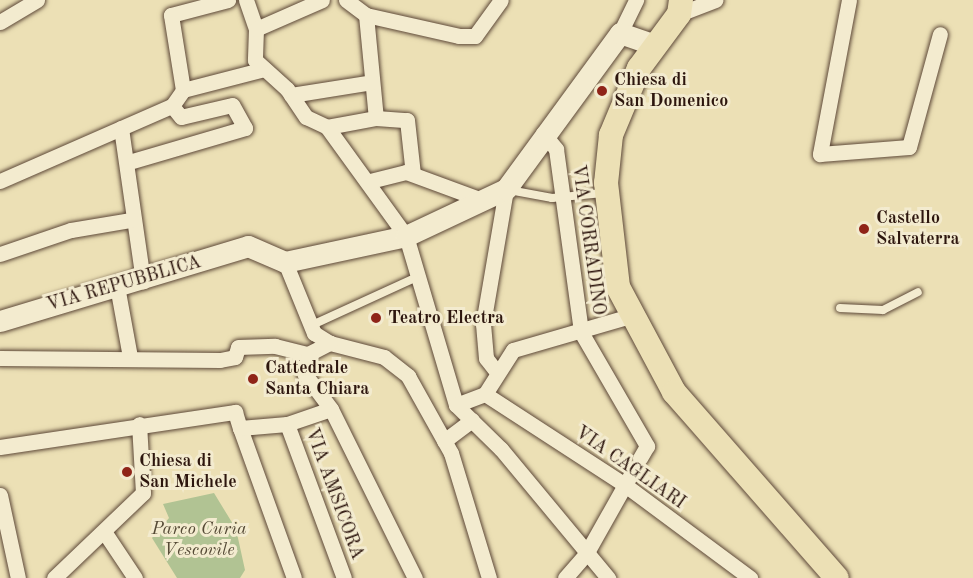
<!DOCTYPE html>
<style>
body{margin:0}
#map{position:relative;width:973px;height:578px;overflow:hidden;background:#ece0b5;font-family:"Old Standard TT",serif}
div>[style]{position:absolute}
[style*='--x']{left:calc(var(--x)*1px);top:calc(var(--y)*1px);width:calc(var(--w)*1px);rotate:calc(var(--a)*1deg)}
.green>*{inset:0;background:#b1c393}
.roads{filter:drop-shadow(0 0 2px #5d4838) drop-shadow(0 0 2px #5d4838)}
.lane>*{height:8px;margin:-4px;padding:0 4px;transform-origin:4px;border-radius:4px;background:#f3ebcf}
.street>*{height:15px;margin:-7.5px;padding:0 7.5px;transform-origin:7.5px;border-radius:7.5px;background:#f3ebcf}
.secondary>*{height:21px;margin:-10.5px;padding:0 10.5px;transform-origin:10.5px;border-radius:10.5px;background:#f3ebcf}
.primary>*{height:24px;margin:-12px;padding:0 12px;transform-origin:12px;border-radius:12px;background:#ece0b5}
.dots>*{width:16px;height:16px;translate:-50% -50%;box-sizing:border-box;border:3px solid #f3ebcf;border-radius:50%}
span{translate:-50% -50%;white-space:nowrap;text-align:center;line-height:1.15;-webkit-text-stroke:6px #f3ebcf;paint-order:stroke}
.poi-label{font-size:18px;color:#2d160e;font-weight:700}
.left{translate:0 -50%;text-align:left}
.street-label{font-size:18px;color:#2d160e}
.park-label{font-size:18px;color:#554a36;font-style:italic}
</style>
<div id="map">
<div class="green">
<i style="clip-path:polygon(214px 493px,236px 529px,245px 570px,240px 578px,177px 578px,152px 538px,169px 518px,163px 504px)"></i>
</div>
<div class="roads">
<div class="lane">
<i style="--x:509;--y:190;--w:44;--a:10.5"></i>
<i style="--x:552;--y:198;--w:51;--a:-5.6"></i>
<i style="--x:840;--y:308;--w:43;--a:2.7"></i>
<i style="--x:883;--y:310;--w:39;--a:-27"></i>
<i style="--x:310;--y:326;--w:118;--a:-24.6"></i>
</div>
<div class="street">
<i style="--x:246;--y:0;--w:31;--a:71"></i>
<i style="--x:256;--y:29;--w:31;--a:92"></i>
<i style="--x:255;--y:60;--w:43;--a:42.2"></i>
<i style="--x:287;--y:89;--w:34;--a:56"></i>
<i style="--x:306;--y:117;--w:23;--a:25"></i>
<i style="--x:346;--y:0;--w:25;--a:37"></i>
<i style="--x:366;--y:15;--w:95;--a:12.7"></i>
<i style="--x:459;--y:36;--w:16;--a:0"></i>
<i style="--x:475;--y:36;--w:44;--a:-54.2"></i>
<i style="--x:849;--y:0;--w:157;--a:100.7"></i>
<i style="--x:820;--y:154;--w:89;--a:-4.5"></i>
<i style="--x:909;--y:147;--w:117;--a:-74.7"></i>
<i style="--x:679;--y:14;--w:39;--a:-21"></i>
<i style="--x:366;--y:15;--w:103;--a:84.5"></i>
<i style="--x:0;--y:22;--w:43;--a:-30.7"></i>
<i style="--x:256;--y:29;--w:72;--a:-23.7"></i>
<i style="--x:620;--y:33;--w:37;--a:-64"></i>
<i style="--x:183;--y:90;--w:84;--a:-14.5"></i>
<i style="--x:291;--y:95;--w:82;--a:-9.1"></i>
<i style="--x:172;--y:106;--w:19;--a:-55"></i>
<i style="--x:183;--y:90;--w:76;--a:-99.1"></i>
<i style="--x:171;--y:15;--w:59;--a:-14.7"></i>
<i style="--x:327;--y:127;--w:135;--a:54.1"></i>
<i style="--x:406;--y:236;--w:176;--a:73.5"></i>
<i style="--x:456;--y:405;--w:63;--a:44.4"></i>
<i style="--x:501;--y:449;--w:168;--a:50.3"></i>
<i style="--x:327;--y:127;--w:50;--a:-10.4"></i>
<i style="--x:376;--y:118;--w:31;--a:4"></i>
<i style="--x:407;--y:120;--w:54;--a:83.7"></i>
<i style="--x:121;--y:128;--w:155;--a:81.8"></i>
<i style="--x:543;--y:133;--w:21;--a:51"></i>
<i style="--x:556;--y:149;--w:185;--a:82.2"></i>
<i style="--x:581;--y:332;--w:132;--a:59.9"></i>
<i style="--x:647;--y:446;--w:14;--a:120"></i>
<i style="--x:129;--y:162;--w:121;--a:-16.3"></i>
<i style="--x:245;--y:128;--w:26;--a:-119"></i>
<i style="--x:232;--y:105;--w:52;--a:166.8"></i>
<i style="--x:181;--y:117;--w:14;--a:-129"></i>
<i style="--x:0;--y:181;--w:188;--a:-23.6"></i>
<i style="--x:370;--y:181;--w:37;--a:-14"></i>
<i style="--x:406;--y:172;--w:81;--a:20.2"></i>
<i style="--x:0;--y:254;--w:75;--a:-18.7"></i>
<i style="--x:71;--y:230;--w:61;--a:-9.5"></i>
<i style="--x:285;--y:262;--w:77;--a:67.8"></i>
<i style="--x:314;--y:333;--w:19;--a:32"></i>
<i style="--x:330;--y:343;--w:56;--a:14.5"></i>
<i style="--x:384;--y:357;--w:31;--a:38"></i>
<i style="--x:408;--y:376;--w:88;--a:60.8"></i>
<i style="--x:451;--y:453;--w:131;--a:73.1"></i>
<i style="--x:117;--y:286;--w:72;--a:79.6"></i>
<i style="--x:308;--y:354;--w:19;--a:102"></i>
<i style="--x:304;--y:373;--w:45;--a:53.1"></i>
<i style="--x:331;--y:409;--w:189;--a:63.6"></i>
<i style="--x:0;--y:358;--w:220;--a:0.5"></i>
<i style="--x:220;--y:360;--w:15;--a:-11"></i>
<i style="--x:235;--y:357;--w:10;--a:-73"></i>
<i style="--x:238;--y:347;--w:37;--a:-2"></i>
<i style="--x:275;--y:346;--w:34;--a:14"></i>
<i style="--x:308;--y:354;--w:25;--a:-27"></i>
<i style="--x:496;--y:371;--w:16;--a:-128"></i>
<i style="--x:486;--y:358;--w:34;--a:-95"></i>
<i style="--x:483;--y:324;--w:137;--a:-80.3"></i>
<i style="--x:485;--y:394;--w:167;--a:33"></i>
<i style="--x:625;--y:485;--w:156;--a:36.6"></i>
<i style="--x:456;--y:405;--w:31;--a:-21"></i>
<i style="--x:485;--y:394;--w:52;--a:-57.5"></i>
<i style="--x:513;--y:350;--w:122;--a:-16.2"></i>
<i style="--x:287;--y:424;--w:164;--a:69.7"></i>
<i style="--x:240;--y:428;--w:159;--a:70.2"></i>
<i style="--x:444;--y:441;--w:35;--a:-37"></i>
<i style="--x:0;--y:447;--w:238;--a:-8.5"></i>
<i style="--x:235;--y:412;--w:17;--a:73"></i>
<i style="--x:240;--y:428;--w:47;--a:-4.9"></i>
<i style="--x:287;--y:424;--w:46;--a:-18.8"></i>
<i style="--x:0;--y:495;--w:85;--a:77.8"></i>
<i style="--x:105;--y:533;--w:54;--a:56.3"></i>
<i style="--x:54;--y:578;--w:123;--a:-43.7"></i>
<i style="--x:143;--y:493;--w:69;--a:-93.3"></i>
<i style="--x:565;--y:578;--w:32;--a:-49"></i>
<i style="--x:586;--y:554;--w:90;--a:-60.6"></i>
</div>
<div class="secondary">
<i style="--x:0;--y:321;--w:259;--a:-16.8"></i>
<i style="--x:248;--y:246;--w:40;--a:23.4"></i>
<i style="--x:285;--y:262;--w:124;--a:-12.1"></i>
<i style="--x:406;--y:236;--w:110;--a:-25.2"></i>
<i style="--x:506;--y:189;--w:193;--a:-53.8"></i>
<i style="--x:620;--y:33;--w:36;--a:19"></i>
</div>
<div class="primary">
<i style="--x:681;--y:0;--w:14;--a:98"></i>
<i style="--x:679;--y:14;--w:67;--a:126.5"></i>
<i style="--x:639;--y:68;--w:73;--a:112.7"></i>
<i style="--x:611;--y:135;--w:48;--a:95.9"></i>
<i style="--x:606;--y:183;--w:105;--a:83.4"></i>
<i style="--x:618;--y:287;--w:119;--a:61.9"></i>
<i style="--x:674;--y:392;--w:247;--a:48.8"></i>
</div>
</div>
<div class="dots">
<i style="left:602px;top:91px;background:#8f2418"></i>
<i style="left:864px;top:229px;background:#8f2418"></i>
<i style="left:376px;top:318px;background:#8f2418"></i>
<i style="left:253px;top:379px;background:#8f2418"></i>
<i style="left:127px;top:472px;background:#8f2418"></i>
</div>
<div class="poi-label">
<span class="left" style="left:614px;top:91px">Chiesa di<br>San Domenico</span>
<span class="left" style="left:876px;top:229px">Castello<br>Salvaterra</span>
<span class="left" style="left:388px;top:318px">Teatro Electra</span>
<span class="left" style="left:265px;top:379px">Cattedrale<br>Santa Chiara</span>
<span class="left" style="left:139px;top:472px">Chiesa di<br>San Michele</span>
</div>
<div class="street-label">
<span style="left:588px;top:240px;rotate:82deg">VIA CORRADINO</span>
<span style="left:124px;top:284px;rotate:-16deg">VIA REPUBBLICA</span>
<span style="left:630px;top:468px;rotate:35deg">VIA CAGLIARI</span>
<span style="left:334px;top:494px;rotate:70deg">VIA AMSICORA</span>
</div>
<div class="park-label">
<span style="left:199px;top:540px">Parco Curia<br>Vescovile</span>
</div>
</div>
